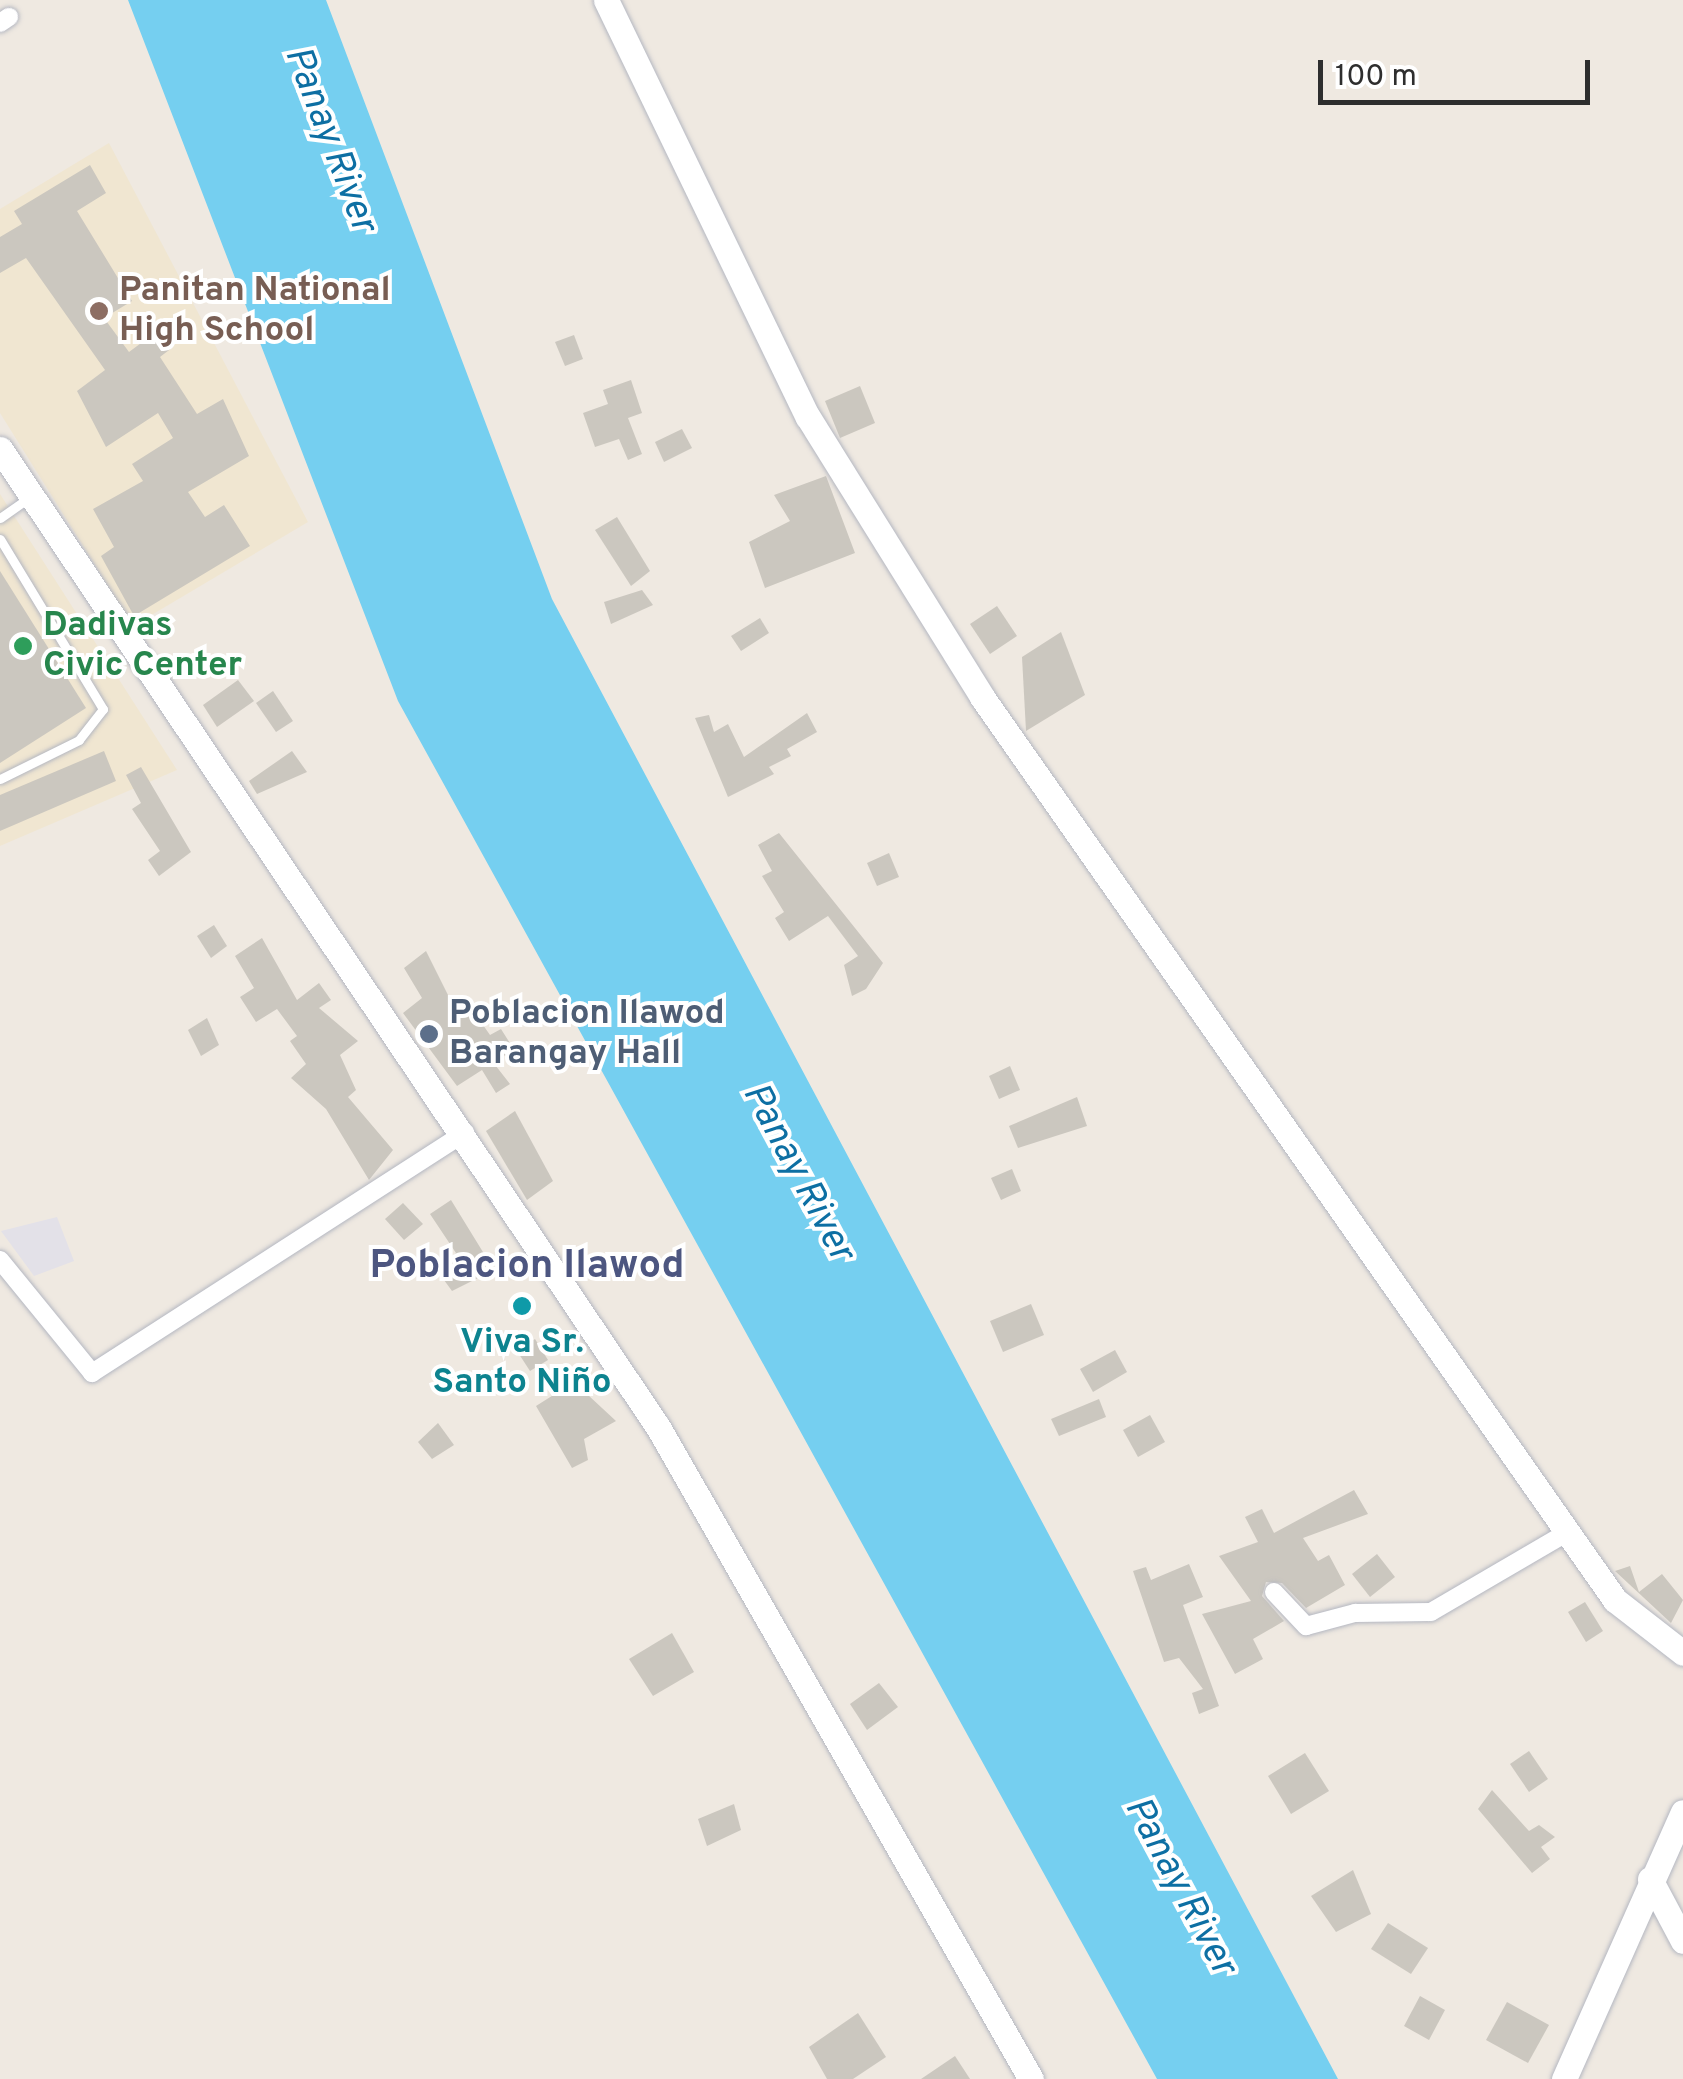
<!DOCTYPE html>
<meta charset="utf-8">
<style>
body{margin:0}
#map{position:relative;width:1683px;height:2079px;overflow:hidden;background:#efe9e1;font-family:Overpass,sans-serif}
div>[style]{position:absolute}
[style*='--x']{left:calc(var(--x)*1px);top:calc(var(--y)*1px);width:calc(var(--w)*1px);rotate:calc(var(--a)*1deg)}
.industrial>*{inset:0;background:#e3e1e8}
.education>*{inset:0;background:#f0e6d1}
.water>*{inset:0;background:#75cff0}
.building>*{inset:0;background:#cbc7bf}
.roads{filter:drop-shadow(0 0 2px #b4b7c1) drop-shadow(0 0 2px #b4b7c1)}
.lane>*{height:9px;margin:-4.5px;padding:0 4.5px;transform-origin:4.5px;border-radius:4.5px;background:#fff}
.street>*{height:18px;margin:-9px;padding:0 9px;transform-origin:9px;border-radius:9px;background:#fff}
.secondary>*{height:25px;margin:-12.5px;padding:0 12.5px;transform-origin:12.5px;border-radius:12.5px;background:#fff}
.dots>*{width:28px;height:28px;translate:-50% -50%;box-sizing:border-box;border:5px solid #fff;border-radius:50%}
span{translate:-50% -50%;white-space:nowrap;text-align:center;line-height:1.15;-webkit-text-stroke:8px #fff;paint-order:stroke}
.education-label{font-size:35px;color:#785e54;font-weight:700}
.left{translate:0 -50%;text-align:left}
.leisure-label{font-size:35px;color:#27864d;font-weight:700}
.service-label{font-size:35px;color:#4e5e75;font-weight:700}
.culture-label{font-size:35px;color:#0d838f;font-weight:700}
.water-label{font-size:38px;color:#0d6fa3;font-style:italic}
.quarter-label{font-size:40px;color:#4d5680;font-weight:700}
.scale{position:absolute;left:1318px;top:60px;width:272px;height:45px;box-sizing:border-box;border:5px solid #2e2e2e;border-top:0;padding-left:12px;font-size:30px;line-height:35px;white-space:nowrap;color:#2e2e2e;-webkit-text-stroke:8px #fff;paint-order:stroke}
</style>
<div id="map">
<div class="industrial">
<i style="clip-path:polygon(57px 1217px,74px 1261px,34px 1276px,1px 1231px)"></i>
</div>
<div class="education">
<i style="clip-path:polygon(109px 143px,308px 522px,133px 626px,0 413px,0 209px)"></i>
<i style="clip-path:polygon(0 494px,177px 770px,0 846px)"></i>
</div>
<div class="water">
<i style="clip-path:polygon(128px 0,326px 0,552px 599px,1338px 2079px,1157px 2079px,398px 701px)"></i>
</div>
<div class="building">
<i style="clip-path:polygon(90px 165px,106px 193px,77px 211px,132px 301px,104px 318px,129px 352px,160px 329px,173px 347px,160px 357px,197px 414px,223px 399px,249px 456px,188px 492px,205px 517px,224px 505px,250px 546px,134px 616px,101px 556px,114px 547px,93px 509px,143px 481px,132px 464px,173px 438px,158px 413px,106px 447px,77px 391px,105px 370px,26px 258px,0 273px,0 237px,22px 224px,14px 211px)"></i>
<i style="clip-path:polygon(574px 335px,583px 359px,565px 366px,555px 342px)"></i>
<i style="clip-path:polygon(631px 380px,642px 413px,628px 418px,642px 454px,628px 460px,619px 439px,595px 447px,583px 413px,608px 404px,603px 390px)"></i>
<i style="clip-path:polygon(860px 386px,875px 423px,840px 438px,825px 401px)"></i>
<i style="clip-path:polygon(682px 429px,692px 448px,664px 462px,655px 442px)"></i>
<i style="clip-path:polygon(826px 476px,855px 553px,765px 588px,749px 542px,790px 521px,774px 495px)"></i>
<i style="clip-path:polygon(617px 517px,650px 571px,631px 586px,595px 530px)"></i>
<i style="clip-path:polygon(0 571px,86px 708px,0 763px)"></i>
<i style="clip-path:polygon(642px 590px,653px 605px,611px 624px,604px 602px)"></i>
<i style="clip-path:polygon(997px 606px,1017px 636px,990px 654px,970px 624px)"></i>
<i style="clip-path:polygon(760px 618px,769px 633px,741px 651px,731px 636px)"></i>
<i style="clip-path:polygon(1061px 632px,1085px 695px,1026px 731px,1022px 657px)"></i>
<i style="clip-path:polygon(238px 680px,254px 701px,217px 727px,203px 705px)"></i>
<i style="clip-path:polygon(273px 691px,293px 721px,276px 732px,256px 703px)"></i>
<i style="clip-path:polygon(807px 713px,817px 732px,787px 749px,791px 756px,769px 767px,774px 774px,728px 797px,695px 718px,709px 715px,714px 732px,728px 724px,744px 757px)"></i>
<i style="clip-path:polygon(104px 751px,116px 781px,0 831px,0 795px)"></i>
<i style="clip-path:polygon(292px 751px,307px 772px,257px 794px,249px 781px)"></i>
<i style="clip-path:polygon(141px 767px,191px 852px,159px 876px,148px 860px,160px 851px,132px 809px,141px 803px,126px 775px)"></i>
<i style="clip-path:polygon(779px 833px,883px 963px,866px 989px,852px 996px,844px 965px,858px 956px,828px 916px,789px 941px,775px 918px,784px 912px,762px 876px,772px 871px,758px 845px)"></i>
<i style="clip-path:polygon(889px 853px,899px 877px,877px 886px,867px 863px)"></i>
<i style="clip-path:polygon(214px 925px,227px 946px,211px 958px,197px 936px)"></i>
<i style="clip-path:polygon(262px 938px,297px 1000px,319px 983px,331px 1000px,319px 1008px,358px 1041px,340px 1055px,356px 1090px,348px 1097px,393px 1150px,369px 1180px,326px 1109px,291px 1078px,306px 1064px,290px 1041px,297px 1036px,277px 1009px,256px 1022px,240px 997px,254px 988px,235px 956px)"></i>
<i style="clip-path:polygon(426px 951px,454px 1007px,465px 999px,490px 1035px,501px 1029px,515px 1051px,492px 1061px,510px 1084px,496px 1093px,482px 1070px,457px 1086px,403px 1013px,422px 998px,404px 968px)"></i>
<i style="clip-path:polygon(207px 1018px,219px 1045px,201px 1056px,188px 1030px)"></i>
<i style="clip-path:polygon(1010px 1066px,1020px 1090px,999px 1099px,989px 1076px)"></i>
<i style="clip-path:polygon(1077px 1097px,1087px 1126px,1018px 1148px,1009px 1126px)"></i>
<i style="clip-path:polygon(515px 1111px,553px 1181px,527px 1200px,486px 1131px)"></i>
<i style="clip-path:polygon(1012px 1169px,1021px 1191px,1001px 1200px,991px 1178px)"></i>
<i style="clip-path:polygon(451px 1200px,494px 1270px,452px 1291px,436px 1269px,456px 1253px,430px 1214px)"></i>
<i style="clip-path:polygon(403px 1203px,423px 1224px,404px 1240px,385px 1219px)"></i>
<i style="clip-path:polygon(1031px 1304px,1044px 1335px,1003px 1352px,990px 1321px)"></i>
<i style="clip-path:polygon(535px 1339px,548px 1360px,530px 1371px,517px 1351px)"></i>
<i style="clip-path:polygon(1115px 1350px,1127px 1372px,1093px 1392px,1080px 1369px)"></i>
<i style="clip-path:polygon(574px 1382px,616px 1421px,584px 1439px,588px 1460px,572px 1468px,536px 1406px)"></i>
<i style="clip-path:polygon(1099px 1399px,1106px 1417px,1059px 1436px,1051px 1419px)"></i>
<i style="clip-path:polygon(1150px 1415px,1165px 1442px,1138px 1457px,1123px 1430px)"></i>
<i style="clip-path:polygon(438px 1423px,454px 1445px,432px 1459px,418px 1442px)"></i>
<i style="clip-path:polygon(1354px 1490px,1368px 1514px,1303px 1538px,1318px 1561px,1329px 1555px,1345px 1585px,1306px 1608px,1282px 1583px,1266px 1582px,1262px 1596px,1284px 1621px,1253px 1639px,1263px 1659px,1235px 1674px,1202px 1614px,1251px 1601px,1219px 1556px,1258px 1542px,1245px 1517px,1262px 1509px,1274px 1533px)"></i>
<i style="clip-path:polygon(1377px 1554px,1395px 1577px,1370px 1597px,1352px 1574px)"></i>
<i style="clip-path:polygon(1189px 1564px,1203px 1597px,1183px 1605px,1219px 1706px,1199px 1714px,1192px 1693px,1203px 1689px,1179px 1658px,1164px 1662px,1133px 1571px,1146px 1567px,1151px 1580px)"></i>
<i style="clip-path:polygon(1630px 1566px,1639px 1592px,1662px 1574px,1683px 1600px,1671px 1623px,1615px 1571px)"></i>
<i style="clip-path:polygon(1585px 1602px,1603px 1631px,1586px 1642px,1568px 1612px)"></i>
<i style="clip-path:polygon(672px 1633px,694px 1672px,653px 1696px,629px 1659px)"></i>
<i style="clip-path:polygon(879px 1683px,898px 1707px,867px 1730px,850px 1704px)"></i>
<i style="clip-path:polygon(1529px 1751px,1548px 1779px,1529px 1792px,1510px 1764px)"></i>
<i style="clip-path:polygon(1305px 1753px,1329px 1791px,1291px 1814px,1268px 1776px)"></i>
<i style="clip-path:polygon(1492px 1790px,1529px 1831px,1539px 1825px,1555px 1837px,1541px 1847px,1550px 1859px,1532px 1873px,1478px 1809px)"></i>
<i style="clip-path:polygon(734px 1804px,741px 1830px,707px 1846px,698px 1819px)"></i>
<i style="clip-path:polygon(1353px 1870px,1371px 1914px,1336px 1932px,1311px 1896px)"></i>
<i style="clip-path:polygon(1388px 1923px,1428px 1948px,1411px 1974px,1371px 1949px)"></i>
<i style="clip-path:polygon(1420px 1996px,1445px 2010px,1429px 2040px,1404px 2026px)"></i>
<i style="clip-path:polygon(1507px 2002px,1549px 2025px,1528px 2063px,1486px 2040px)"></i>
<i style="clip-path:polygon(858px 2013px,886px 2057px,853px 2079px,827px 2079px,809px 2047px)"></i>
<i style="clip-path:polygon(955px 2056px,970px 2079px,921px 2079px)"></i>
</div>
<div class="roads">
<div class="lane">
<i style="--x:0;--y:518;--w:35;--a:-35"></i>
<i style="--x:0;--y:539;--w:199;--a:58.8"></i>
<i style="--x:103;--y:709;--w:39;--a:128"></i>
<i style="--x:79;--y:740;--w:88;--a:153.7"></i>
</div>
<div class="street">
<i style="--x:0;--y:23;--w:11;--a:-34"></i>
<i style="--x:0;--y:1260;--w:146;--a:50.8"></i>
<i style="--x:92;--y:1373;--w:444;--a:-32.8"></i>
<i style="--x:1274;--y:1592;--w:47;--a:46.7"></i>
<i style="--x:1306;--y:1626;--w:51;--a:-14.9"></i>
<i style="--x:1355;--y:1613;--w:76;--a:-0.8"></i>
<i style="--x:1431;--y:1612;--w:156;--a:-30.3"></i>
</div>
<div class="secondary">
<i style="--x:606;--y:0;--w:463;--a:64.2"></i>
<i style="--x:808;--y:417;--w:330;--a:58.1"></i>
<i style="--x:982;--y:697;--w:1103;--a:54.97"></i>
<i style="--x:1615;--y:1600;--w:86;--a:37.9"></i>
<i style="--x:0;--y:449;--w:1179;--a:56.07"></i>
<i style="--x:658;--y:1427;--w:751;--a:60.23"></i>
<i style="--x:1650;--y:1879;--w:70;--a:62"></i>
<i style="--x:1564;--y:2079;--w:292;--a:-66"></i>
</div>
</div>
<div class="dots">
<i style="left:99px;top:311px;background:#8d6e63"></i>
<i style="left:23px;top:646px;background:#2e9e5b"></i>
<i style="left:429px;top:1034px;background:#5c6f8a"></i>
<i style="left:522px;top:1306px;background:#0f9aa8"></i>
</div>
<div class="education-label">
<span class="left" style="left:119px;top:311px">Panitan National<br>High School</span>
</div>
<div class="leisure-label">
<span class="left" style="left:43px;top:646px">Dadivas<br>Civic Center</span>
</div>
<div class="service-label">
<span class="left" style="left:449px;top:1034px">Poblacion Ilawod<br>Barangay Hall</span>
</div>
<div class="culture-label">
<span style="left:522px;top:1363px">Viva Sr.<br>Santo Niño</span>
</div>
<div class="water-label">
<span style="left:329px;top:140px;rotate:69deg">Panay River</span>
<span style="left:797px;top:1173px;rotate:62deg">Panay River</span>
<span style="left:1179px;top:1887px;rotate:62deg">Panay River</span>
</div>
<div class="quarter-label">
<span style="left:527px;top:1267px">Poblacion Ilawod</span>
</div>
<div class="scale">100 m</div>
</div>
